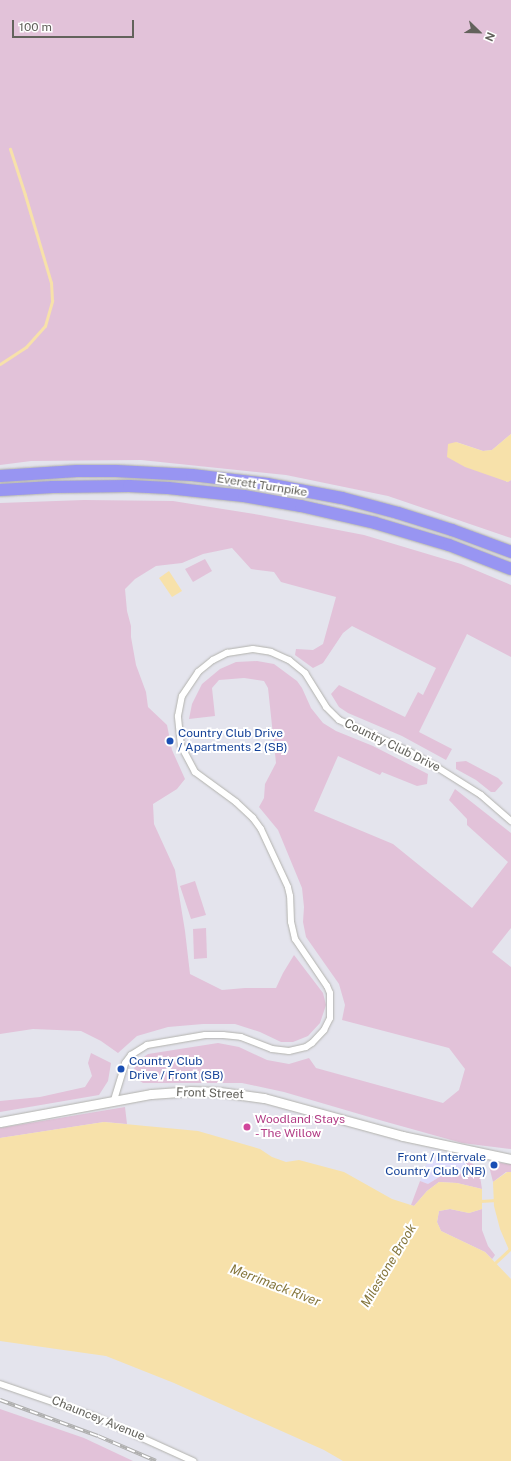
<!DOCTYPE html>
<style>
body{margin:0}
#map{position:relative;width:511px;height:1461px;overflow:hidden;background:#e4e4ed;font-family:"Public Sans",sans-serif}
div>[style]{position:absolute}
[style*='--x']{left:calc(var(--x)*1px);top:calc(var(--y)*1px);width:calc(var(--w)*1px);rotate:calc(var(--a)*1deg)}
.commercial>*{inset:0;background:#dddbfa}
.green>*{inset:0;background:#e2c2d9}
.water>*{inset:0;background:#f7e1aa}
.stream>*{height:2.5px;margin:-1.25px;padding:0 1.25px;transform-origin:1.25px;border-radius:1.25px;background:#f7e1aa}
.roads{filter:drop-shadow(0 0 1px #b2b2ad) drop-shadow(0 0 1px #b2b2ad)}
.minor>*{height:6px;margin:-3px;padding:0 3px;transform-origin:3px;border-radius:3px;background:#fff}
.secondary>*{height:9px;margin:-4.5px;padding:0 4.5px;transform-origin:4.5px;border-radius:4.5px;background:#fff}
.motorway>*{height:12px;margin:-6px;padding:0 6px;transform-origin:6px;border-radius:6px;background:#9895f2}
.rail>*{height:4px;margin-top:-2px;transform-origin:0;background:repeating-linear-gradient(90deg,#fff 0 8px,#afafae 0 16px);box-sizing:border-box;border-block:1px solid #afafae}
.dots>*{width:11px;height:11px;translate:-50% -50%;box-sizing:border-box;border:2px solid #fff;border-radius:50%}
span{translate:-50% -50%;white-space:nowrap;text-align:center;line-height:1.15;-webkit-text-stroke:4px #fff;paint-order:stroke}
.street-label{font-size:12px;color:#63625c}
.transit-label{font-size:12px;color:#164399}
.left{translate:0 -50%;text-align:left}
.right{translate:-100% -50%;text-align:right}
.hotel-label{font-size:12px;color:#b23c85}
.water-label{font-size:13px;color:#85763c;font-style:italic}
.north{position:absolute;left:459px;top:12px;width:40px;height:40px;-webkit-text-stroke:3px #fff;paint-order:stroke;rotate:113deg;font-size:11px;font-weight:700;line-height:16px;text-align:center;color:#63625c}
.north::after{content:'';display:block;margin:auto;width:14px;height:18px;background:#63625c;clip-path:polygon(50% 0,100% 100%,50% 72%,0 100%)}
.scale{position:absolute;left:12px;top:20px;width:122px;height:18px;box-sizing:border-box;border:2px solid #63625c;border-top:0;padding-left:5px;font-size:12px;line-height:14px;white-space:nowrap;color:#63625c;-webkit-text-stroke:3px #fff;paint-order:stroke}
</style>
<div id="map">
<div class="commercial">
<i style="clip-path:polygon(432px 1150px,466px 1161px,466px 1165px,457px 1176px,441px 1176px,428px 1184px,420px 1181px)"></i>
</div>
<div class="green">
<i style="clip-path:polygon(0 0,511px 0,511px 434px,492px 450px,483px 451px,456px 442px,507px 482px,511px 480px,511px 538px,388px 496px,286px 475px,141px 460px,31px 461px,0 465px)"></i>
<i style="clip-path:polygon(84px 500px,173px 501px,260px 515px,364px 535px,461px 564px,511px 585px,511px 657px,467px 634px,419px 732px,452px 749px,446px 760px,402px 736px,348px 713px,339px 707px,331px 694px,339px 685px,405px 717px,418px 692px,423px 695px,436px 668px,352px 626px,343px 633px,323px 663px,313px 668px,295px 655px,296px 649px,313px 650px,323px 644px,336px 597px,281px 582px,274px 572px,251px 569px,232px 548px,203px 554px,182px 563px,156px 566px,135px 579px,125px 589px,127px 611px,131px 626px,131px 637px,136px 665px,146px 692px,148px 707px,167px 725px,172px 750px,185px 779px,177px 789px,153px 804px,154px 824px,175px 870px,185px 931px,190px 974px,222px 990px,245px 988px,276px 988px,283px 973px,294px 955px,323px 993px,326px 1005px,320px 1023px,308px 1036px,293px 1042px,281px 1042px,260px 1032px,235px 1024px,203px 1024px,168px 1027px,137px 1036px,118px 1053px,101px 1041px,81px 1031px,33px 1029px,0 1034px,0 503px)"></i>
<i style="clip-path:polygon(205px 559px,212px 571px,193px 582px,185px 569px)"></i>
<i style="clip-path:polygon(257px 661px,274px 664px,297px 681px,302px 688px,311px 708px,323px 723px,336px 731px,373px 746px,428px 774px,427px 784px,417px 786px,382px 772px,380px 775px,338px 756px,314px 811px,393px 844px,472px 908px,508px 862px,467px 825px,467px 819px,449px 800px,455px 789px,511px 833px,511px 928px,492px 952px,511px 967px,511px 1149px,462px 1143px,383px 1121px,284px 1092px,242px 1083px,143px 1083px,134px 1077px,134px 1069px,138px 1061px,148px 1054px,218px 1043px,239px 1047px,267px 1060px,289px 1064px,309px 1058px,316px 1068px,443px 1103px,459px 1090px,465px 1069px,449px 1048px,342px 1020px,345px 1005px,339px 984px,306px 937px,303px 922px,304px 907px,302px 888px,278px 830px,259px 807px,264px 798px,265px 784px,276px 763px,268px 688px,264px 681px,244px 678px,219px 680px,212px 688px,215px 716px,189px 719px,192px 704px,202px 684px,220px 669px,236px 662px)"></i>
<i style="clip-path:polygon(466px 761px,498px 778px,503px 783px,495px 792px,491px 792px,476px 780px,456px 769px,456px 762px)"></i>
<i style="clip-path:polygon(195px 881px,206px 915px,191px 919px,180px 886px)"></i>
<i style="clip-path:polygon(206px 928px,207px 958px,194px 959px,193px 929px)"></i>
<i style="clip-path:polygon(91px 1053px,111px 1063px,108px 1081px,99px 1095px,0 1112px,0 1101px,40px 1097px,85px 1087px,92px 1076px,88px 1063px)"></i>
<i style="clip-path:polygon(125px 1107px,127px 1124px,104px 1122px,0 1138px,0 1128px)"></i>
<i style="clip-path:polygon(466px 1161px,473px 1164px,479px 1170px,482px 1189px,457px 1183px,439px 1182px,427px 1191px,414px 1206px,411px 1205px,420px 1181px,428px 1184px,441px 1176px,457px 1176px,466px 1165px)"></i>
<i style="clip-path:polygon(492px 1162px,511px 1164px,511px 1172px,506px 1172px,493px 1182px,489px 1166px)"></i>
<i style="clip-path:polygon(450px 1209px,469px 1213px,482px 1209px,482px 1230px,488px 1246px,495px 1255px,493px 1258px,492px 1259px,485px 1252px,441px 1231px,437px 1222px,439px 1211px)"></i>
<i style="clip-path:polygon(0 1409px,84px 1438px,133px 1461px,0 1461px)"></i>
</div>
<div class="water">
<i style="clip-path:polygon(511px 434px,511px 480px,508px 482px,465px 467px,447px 457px,448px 444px,456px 442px,483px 451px,492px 450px)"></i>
<i style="clip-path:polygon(169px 571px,182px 591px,172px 597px,159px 578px)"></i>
<i style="clip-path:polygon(104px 1122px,198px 1131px,260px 1149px,272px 1157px,286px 1162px,299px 1160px,344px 1172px,392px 1199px,414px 1206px,427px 1191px,439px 1182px,457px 1183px,482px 1189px,482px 1209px,469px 1213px,450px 1209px,439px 1211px,437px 1222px,441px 1231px,485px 1252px,511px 1279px,511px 1461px,343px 1461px,324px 1450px,174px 1383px,106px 1356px,0 1341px,0 1138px)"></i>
<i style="clip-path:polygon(507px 1172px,511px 1172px,511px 1251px,509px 1250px,500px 1229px,494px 1206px,493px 1182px)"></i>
</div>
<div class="stream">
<i style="--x:0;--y:364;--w:31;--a:-33"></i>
<i style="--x:26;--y:347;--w:28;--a:-48"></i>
<i style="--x:45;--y:326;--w:26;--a:-74"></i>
<i style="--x:52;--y:301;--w:18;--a:-93"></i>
<i style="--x:51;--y:283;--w:92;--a:-106.5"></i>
<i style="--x:25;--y:195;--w:48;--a:-108.1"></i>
<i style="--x:480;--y:1201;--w:17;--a:-3"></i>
<i style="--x:495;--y:1263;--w:19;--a:-43"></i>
</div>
<div class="roads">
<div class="minor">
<i style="--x:114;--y:1100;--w:39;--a:-73"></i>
<i style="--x:125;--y:1063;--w:10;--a:-53"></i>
<i style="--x:131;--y:1055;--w:19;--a:-32"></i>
<i style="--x:147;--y:1045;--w:59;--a:-9.8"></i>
<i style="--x:205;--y:1035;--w:18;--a:0"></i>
<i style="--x:223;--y:1035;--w:18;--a:6"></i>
<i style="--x:241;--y:1037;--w:33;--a:21"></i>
<i style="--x:272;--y:1049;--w:17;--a:7"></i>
<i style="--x:289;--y:1051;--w:17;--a:-13"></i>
<i style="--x:306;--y:1047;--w:7;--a:-34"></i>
<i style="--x:312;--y:1043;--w:18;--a:-47"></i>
<i style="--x:324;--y:1030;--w:13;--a:-63"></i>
<i style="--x:330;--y:1018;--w:25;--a:-90"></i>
<i style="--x:330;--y:993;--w:8;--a:-113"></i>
<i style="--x:327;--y:986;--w:57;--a:-124.2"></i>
<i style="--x:295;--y:939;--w:17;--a:-103"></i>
<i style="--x:291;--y:922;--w:26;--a:-92"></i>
<i style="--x:290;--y:896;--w:9;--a:-103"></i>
<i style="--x:288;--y:887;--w:64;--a:-115"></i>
<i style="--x:261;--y:829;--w:14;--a:-126"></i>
<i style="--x:253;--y:818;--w:23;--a:-137"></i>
<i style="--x:236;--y:802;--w:51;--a:-143.8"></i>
<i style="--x:195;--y:772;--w:30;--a:-118"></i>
<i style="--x:181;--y:746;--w:30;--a:-96"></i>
<i style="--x:178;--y:716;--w:20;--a:-79"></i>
<i style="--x:182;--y:696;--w:29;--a:-56"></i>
<i style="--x:198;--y:672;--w:19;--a:-39"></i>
<i style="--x:213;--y:660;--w:16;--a:-27"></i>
<i style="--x:227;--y:653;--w:26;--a:-9"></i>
<i style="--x:253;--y:649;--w:18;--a:9"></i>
<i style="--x:271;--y:652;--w:20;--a:24"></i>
<i style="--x:289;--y:660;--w:21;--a:39"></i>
<i style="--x:305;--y:673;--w:40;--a:58"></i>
<i style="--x:326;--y:707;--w:18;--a:45"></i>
<i style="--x:339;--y:720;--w:78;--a:24.3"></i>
<i style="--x:410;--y:752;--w:29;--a:29"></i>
<i style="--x:435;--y:766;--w:54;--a:32.2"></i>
<i style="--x:481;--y:795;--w:40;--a:41"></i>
<i style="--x:0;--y:1384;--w:102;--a:19"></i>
<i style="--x:96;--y:1417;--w:107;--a:24.4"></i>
</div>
<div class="secondary">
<i style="--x:0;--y:1122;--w:154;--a:-10.5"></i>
<i style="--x:151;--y:1094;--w:39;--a:-4"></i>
<i style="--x:190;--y:1091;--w:30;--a:2"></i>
<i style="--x:220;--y:1092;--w:44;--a:7.8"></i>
<i style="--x:264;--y:1098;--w:144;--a:15.3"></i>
<i style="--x:403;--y:1136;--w:110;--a:12"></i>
</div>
<div class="motorway">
<i style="--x:0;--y:476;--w:77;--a:-3.7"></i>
<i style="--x:77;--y:471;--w:39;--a:0"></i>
<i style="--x:116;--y:471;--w:76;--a:3"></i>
<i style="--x:192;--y:475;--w:76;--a:6.8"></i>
<i style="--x:267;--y:484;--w:76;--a:10.6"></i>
<i style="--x:342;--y:498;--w:58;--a:15"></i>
<i style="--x:398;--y:513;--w:57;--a:17.5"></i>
<i style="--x:452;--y:530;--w:63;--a:20.4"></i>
<i style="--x:0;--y:490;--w:53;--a:-3.2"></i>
<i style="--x:53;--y:487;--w:76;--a:-0.8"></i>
<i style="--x:129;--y:486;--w:39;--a:3"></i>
<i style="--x:168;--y:488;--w:76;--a:6"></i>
<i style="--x:244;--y:496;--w:58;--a:10"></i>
<i style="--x:301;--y:506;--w:76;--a:12.9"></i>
<i style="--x:375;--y:523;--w:77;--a:16.6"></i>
<i style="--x:449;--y:545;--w:66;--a:21.2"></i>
</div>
</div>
<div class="rail">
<i style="--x:0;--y:1400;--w:104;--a:20.2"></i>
<i style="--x:98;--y:1436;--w:63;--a:23.3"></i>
</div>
<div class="dots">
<i style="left:170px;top:741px;background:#1a4fb4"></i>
<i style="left:121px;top:1069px;background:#1a4fb4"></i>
<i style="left:247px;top:1127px;background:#d1479c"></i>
<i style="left:494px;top:1165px;background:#1a4fb4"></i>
</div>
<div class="street-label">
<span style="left:262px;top:486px;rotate:9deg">Everett Turnpike</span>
<span style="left:392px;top:746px;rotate:26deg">Country Club Drive</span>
<span style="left:210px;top:1094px;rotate:2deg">Front Street</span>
<span style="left:98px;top:1419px;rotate:22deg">Chauncey Avenue</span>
</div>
<div class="transit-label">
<span class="left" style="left:178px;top:741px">Country Club Drive<br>/ Apartments 2 (SB)</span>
<span class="left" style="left:129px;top:1069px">Country Club<br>Drive / Front (SB)</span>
<span class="right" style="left:486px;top:1165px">Front / Intervale<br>Country Club (NB)</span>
</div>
<div class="hotel-label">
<span class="left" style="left:255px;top:1127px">Woodland Stays<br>- The Willow</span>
</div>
<div class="water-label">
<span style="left:389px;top:1266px;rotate:-59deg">Milestone Brook</span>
<span style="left:275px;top:1286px;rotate:21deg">Merrimack River</span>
</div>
<div class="north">N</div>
<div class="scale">100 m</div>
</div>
